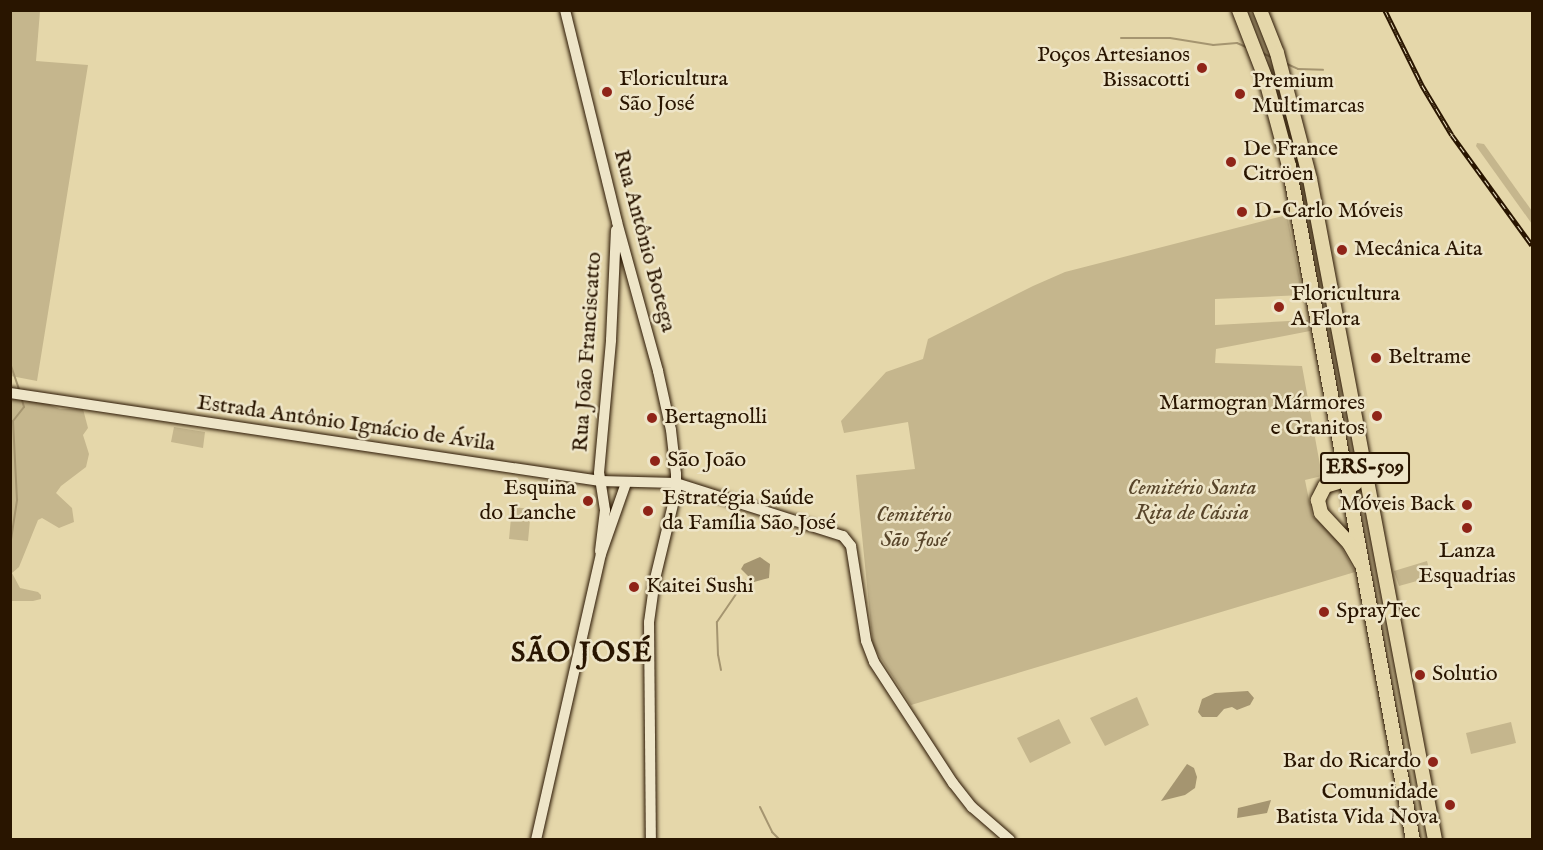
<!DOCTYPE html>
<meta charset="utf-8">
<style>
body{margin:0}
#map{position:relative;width:1543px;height:850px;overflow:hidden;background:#e5d7aa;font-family:"IM FELL English",serif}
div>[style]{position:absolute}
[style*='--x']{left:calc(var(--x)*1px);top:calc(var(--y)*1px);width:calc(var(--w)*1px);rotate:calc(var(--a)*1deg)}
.green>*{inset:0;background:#c5b68d}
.water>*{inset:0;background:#a59570}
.stream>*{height:2px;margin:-1px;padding:0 1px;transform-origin:1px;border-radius:1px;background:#a59570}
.roads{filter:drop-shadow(0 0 2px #291500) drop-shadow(0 0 2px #291500)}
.secondary>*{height:10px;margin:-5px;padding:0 5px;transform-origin:5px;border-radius:5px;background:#eee5c8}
.highway>*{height:14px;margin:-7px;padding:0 7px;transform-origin:7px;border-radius:7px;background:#e5d7aa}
.rail>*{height:4.5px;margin-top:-2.25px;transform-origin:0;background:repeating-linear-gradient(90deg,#eee5c8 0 7px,#291500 0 14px);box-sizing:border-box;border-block:2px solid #291500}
.dots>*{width:16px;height:16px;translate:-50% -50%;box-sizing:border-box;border:3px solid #eee5c8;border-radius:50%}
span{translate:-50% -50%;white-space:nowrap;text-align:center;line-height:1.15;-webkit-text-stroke:5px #eee5c8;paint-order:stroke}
.shield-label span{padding:2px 4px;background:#eee5c8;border:2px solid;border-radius:4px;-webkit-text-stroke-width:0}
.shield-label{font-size:21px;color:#291500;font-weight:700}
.poi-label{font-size:22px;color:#291500}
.right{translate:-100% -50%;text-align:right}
.left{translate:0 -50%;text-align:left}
.street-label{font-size:22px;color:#291500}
.park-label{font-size:22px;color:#58452a;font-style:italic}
.district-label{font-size:28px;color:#291500;font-weight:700;letter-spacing:1.5px}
.frame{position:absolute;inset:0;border:12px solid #291500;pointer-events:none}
</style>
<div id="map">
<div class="green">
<i style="clip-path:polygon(10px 11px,40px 11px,36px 61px,88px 65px,37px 381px,11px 376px)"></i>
<i style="clip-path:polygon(1477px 143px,1484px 144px,1532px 211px,1532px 224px,1476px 146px)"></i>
<i style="clip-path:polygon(1287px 215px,1303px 295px,1215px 299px,1215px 325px,1308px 320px,1310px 331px,1216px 349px,1215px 363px,1302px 366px,1322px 476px,1305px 480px,1312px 515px,1338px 541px,1355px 572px,911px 705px,873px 646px,856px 475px,915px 469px,908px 422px,844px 433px,841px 421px,886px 372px,923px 359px,928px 339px,1033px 286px,1065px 272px)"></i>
<i style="clip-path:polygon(10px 399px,43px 402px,60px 409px,83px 409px,88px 428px,83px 435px,89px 454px,86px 467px,61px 486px,56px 493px,72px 508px,74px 522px,59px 528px,42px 518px,38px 520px,19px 567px,12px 573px,20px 588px,38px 592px,41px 595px,41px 599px,33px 601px,11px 601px)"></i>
<i style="clip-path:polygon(174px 427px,205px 432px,203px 448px,171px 442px)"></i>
<i style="clip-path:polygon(512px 507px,531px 509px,528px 541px,509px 539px)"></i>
<i style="clip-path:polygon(1427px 561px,1431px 577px,1399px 586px,1394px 571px)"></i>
<i style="clip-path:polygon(1137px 697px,1149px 725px,1105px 746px,1090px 718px)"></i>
<i style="clip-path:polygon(1059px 719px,1071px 743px,1030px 763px,1017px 738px)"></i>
<i style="clip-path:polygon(1511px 722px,1516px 743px,1471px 754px,1466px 733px)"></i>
</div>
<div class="water">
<i style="clip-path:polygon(760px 557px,770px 564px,769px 578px,754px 582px,741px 569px,744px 564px)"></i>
<i style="clip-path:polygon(1248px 691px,1254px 698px,1250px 705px,1237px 710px,1232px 707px,1224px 709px,1217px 717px,1202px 717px,1198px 712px,1202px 699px,1215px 693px)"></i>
<i style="clip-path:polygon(1187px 764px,1194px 768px,1197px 777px,1195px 788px,1185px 795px,1161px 801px)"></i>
<i style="clip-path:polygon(1271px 800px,1267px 813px,1237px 818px,1238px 808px)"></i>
</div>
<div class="stream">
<i style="--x:1121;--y:38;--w:49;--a:0"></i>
<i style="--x:1170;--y:38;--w:44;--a:9.2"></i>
<i style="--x:1213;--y:45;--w:24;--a:-5"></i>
<i style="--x:1237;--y:43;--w:12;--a:24"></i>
<i style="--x:1262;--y:53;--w:12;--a:24"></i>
<i style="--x:1287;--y:64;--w:12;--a:24"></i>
<i style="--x:1298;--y:69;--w:25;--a:2"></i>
<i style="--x:10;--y:363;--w:31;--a:71"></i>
<i style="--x:10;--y:546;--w:47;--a:-81.3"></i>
<i style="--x:17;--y:500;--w:79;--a:-92.9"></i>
<i style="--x:13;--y:421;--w:18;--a:-52"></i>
<i style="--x:24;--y:407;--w:7;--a:-106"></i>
<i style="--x:721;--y:670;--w:15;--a:-101"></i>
<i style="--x:718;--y:655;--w:33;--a:-92"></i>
<i style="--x:717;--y:622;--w:50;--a:-55.7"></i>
<i style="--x:760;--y:807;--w:28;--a:64"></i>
<i style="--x:772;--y:832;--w:11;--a:45"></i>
</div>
<div class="roads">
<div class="secondary">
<i style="--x:565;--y:10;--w:218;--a:76.2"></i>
<i style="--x:617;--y:222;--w:155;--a:74.6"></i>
<i style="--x:658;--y:371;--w:60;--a:77.6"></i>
<i style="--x:671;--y:430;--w:44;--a:83.5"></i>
<i style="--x:676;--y:474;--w:18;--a:90"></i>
<i style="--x:676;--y:492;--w:89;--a:103.6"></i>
<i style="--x:655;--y:579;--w:43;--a:97.9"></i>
<i style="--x:649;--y:622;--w:218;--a:89.5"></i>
<i style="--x:10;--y:393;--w:597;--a:8.48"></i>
<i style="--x:600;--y:481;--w:76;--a:1.5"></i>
<i style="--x:676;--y:483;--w:175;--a:17.6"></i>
<i style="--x:843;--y:536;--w:13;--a:51"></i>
<i style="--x:851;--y:546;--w:96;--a:81"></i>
<i style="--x:866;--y:641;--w:22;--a:69"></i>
<i style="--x:874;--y:662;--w:145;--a:56.9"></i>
<i style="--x:953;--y:783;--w:31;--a:52"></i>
<i style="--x:972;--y:807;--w:50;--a:41"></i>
<i style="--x:600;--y:551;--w:41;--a:-83"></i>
<i style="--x:605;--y:510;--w:37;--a:-99"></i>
<i style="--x:599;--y:473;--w:134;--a:-84.8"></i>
<i style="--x:611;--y:340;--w:110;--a:-87.4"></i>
<i style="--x:536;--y:840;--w:293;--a:-77.2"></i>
<i style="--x:601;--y:554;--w:75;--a:-70.6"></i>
</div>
<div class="highway">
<i style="--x:1239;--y:10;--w:72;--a:68.8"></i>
<i style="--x:1265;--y:77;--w:92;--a:74.9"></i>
<i style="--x:1289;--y:166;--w:685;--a:79.58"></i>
<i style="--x:1260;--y:10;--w:46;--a:68.4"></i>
<i style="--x:1277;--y:53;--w:130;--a:75.3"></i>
<i style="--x:1310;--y:179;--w:673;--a:79.29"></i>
<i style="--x:1355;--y:484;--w:9;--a:-144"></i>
<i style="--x:1348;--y:479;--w:24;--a:163"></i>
<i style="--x:1325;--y:486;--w:16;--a:117"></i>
<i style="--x:1318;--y:500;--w:13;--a:77"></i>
<i style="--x:1321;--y:513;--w:41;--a:47"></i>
<i style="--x:1349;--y:543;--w:24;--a:60"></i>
</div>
</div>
<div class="rail">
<i style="--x:1385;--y:10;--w:84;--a:63.7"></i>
<i style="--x:1422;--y:85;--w:58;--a:59"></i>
<i style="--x:1452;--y:135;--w:136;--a:54"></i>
</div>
<div class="dots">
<i style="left:1202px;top:68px;background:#8f2418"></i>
<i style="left:607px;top:92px;background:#8f2418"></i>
<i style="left:1240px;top:94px;background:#8f2418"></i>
<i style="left:1231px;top:162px;background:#8f2418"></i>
<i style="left:1242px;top:212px;background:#8f2418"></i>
<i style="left:1342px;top:250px;background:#8f2418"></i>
<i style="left:1279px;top:307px;background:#8f2418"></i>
<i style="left:1376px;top:358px;background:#8f2418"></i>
<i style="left:1377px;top:416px;background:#8f2418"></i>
<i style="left:652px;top:418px;background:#8f2418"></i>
<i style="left:655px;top:461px;background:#8f2418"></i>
<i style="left:588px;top:501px;background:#8f2418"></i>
<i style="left:1467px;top:505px;background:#8f2418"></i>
<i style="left:648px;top:511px;background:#8f2418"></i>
<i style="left:1467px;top:528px;background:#8f2418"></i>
<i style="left:634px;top:587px;background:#8f2418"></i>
<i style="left:1324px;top:612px;background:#8f2418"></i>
<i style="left:1420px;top:675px;background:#8f2418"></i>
<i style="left:1433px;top:762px;background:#8f2418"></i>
<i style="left:1450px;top:805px;background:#8f2418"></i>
</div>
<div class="shield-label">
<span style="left:1365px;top:468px">ERS-509</span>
</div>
<div class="poi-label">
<span class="right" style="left:1190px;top:68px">Poços Artesianos<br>Bissacotti</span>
<span class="left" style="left:619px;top:92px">Floricultura<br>São José</span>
<span class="left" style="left:1252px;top:94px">Premium<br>Multimarcas</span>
<span class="left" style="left:1243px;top:162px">De France<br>Citröen</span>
<span class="left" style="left:1254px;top:212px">D-Carlo Móveis</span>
<span class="left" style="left:1354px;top:250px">Mecânica Aita</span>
<span class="left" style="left:1291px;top:307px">Floricultura<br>A Flora</span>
<span class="left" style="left:1388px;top:358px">Beltrame</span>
<span class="right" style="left:1365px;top:416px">Marmogran Mármores<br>e Granitos</span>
<span class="left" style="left:664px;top:418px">Bertagnolli</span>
<span class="left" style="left:667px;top:461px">São João</span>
<span class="right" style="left:576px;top:501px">Esquina<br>do Lanche</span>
<span class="left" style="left:662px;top:511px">Estratégia Saúde<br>da Família São José</span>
<span class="right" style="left:1455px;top:505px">Móveis Back</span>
<span style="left:1467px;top:564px">Lanza<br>Esquadrias</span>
<span class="left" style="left:646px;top:587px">Kaitei Sushi</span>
<span class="left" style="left:1336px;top:612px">SprayTec</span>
<span class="left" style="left:1432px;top:675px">Solutio</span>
<span class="right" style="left:1421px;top:762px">Bar do Ricardo</span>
<span class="right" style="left:1438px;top:805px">Comunidade<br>Batista Vida Nova</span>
</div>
<div class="street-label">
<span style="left:644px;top:241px;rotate:75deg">Rua Antônio Botega</span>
<span style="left:588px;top:352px;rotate:-86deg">Rua João Franciscatto</span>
<span style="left:346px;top:424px;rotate:8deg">Estrada Antônio Ignácio de Ávila</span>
</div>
<div class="park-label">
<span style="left:1192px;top:501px">Cemitério Santa<br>Rita de Cássia</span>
<span style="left:914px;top:528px">Cemitério<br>São José</span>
</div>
<div class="district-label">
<span style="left:582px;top:654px">SÃO JOSÉ</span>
</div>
<div class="frame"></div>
</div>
